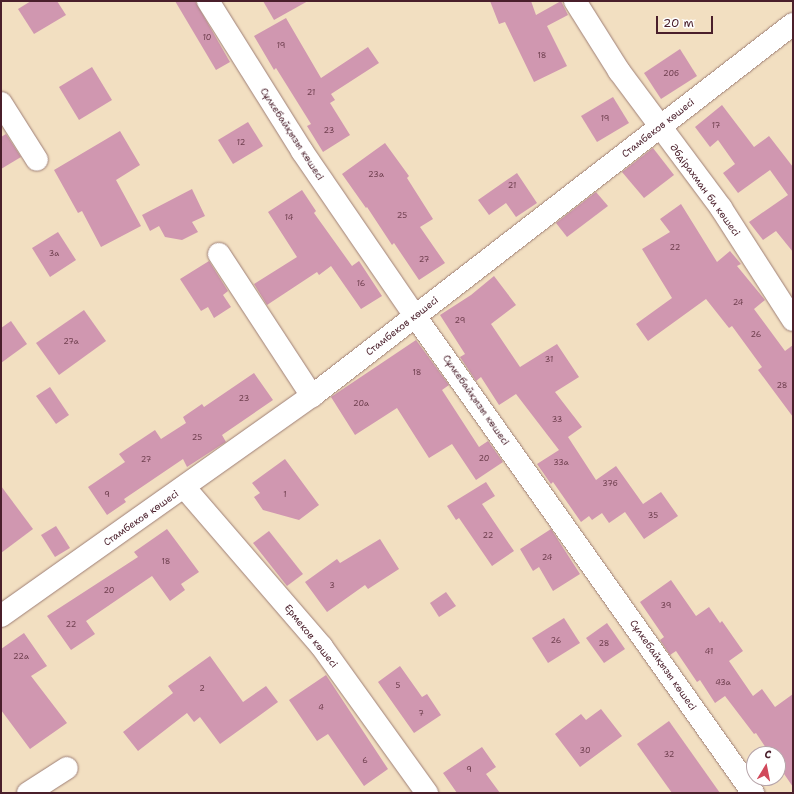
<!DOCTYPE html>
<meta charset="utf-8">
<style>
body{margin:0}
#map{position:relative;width:794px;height:794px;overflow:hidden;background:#f2dfc1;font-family:"Shantell Sans",sans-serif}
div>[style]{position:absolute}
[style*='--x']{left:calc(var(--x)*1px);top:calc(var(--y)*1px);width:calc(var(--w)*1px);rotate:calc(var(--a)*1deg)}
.building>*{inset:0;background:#d097b0}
.roads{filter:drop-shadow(0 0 1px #9e7f76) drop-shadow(0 0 1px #9e7f76)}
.street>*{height:22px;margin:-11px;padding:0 11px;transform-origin:11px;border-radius:11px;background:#fff}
span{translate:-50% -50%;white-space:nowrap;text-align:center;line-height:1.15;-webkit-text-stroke:4px #fff;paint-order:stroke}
.number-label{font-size:8px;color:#6c3d4c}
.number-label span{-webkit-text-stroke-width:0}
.street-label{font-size:10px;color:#4a1f2b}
.frame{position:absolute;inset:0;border:2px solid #4a1f2b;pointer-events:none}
.north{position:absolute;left:746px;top:746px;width:40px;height:40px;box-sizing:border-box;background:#fff;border:1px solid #b7a5aa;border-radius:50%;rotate:10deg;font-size:11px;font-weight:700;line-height:16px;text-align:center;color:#4a1f2b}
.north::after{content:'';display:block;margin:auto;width:14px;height:18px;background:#d1495b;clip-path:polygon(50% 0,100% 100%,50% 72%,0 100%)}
.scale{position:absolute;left:656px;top:16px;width:57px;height:18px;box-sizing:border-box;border:2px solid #4a1f2b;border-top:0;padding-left:5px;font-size:12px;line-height:14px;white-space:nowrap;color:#4a1f2b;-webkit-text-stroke:3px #fff;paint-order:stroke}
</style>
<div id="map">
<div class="building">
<i style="clip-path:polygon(31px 1px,57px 1px,66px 15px,34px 34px,18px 9px)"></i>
<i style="clip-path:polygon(175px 1px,195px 1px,230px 62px,216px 70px)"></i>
<i style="clip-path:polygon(263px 1px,308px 1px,274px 20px)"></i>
<i style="clip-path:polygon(490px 1px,531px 1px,536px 15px,561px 1px,568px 15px,547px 26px,567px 66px,534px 82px,505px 22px,499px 24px)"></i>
<i style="clip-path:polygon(286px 18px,321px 78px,368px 47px,379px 63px,331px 94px,335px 100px,330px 103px,350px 135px,323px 152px,307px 126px,311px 124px,276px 68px,274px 70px,254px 36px)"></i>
<i style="clip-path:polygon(680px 49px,697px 76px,661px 99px,644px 73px)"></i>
<i style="clip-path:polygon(92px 67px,112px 100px,79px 120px,59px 87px)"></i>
<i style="clip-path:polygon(613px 97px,629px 123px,597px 142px,581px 116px)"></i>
<i style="clip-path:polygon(722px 105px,754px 147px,769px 136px,793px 167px,793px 252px,776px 231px,763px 240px,749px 222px,788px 195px,770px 170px,738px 193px,723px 173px,735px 164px,718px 140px,710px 147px,695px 127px)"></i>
<i style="clip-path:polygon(248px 122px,263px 146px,233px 164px,218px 140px)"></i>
<i style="clip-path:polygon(120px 131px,140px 165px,116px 180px,141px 226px,101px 247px,82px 211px,78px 213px,54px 170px)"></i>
<i style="clip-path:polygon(6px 134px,21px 157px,1px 169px,1px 137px)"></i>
<i style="clip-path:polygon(385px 143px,409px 176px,407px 178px,433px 219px,420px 227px,445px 263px,419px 280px,394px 243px,392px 245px,367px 207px,366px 208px,342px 174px)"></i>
<i style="clip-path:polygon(653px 148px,674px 175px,644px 198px,622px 172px)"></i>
<i style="clip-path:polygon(517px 173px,537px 203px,516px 217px,506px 203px,489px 215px,478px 200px)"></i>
<i style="clip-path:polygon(192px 189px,205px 216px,192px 222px,198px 232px,182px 240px,165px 237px,159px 226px,150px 231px,142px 215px)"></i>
<i style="clip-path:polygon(302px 190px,316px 211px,314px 213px,352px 266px,359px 261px,382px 296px,361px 309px,331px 266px,319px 275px,317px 272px,267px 305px,254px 284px,297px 257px,268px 212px)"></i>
<i style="clip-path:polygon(596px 192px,608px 206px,567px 237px,556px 223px)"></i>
<i style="clip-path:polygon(681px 204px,717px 262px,730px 251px,741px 264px,737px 266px,765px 300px,754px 309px,785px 351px,793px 345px,793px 417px,758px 370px,762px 367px,732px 326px,729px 328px,706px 299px,648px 341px,636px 324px,672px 298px,642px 249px,670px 232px,660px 219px)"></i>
<i style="clip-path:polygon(58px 232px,76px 260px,50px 277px,32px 248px)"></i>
<i style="clip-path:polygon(209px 261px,228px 291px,223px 295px,231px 307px,214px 318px,208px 307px,201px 311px,180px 279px)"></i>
<i style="clip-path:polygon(494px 276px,516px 305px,491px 324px,520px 367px,557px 344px,579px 377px,555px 392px,582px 427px,568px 437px,596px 480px,616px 466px,643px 504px,661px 492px,678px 516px,644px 539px,625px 512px,609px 523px,602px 513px,592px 520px,589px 516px,581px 522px,553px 482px,551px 484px,537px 464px,559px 450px,516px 394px,499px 405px,481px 377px,476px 381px,460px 357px,465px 354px,440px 315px,471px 295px)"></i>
<i style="clip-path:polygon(84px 310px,106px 341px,59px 375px,36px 343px)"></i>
<i style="clip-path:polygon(11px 321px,27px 344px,1px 363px,1px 328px)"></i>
<i style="clip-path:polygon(416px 340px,449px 385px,442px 390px,479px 447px,488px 441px,503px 462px,476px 480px,452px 444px,429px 458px,397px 408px,355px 435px,331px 397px)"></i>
<i style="clip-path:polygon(254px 373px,273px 400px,222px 435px,226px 442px,221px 445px,187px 467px,183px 459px,124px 499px,126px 502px,107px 515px,88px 487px,125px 462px,119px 454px,155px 430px,161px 439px,186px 423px,183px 417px,202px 404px,204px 407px)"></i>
<i style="clip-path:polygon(50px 387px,69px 415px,56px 424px,36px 396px)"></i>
<i style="clip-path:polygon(285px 459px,319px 505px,299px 520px,263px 510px,254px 497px,260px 493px,252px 483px)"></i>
<i style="clip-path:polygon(486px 482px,495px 496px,482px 504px,514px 551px,492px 566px,459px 518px,456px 520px,447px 506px)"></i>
<i style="clip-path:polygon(1px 486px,33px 529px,1px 553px)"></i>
<i style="clip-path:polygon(56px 526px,70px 548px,55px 557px,41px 535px)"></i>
<i style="clip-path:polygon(167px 529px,199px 572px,181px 584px,185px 590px,170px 601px,152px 576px,86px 621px,95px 634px,71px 650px,47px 616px,138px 557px,134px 552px)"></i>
<i style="clip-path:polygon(551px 529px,580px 574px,553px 591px,539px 567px,533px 571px,520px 549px)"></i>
<i style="clip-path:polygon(269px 531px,303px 574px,287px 586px,253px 543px)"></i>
<i style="clip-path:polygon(380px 539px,399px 569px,368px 589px,365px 585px,327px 612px,305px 582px,337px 559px,340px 563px)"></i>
<i style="clip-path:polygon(671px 580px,696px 616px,709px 607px,720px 623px,722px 621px,743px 651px,729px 661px,753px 696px,762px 689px,775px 707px,793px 694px,793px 787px,778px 765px,778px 754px,770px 754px,756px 733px,754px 734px,725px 696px,715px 703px,700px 680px,697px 682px,676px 651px,670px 655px,660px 640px,664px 637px,640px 602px)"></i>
<i style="clip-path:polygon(446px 592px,456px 606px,439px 617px,430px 603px)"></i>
<i style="clip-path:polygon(564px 618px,580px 643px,548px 663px,532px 638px)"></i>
<i style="clip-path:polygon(607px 623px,625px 649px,604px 663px,586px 638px)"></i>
<i style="clip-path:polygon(24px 633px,47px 666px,31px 676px,67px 723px,30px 749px,1px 710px,1px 649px)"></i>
<i style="clip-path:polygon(210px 656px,243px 702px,266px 686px,278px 702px,220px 744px,200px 717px,194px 722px,187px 713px,138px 751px,123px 732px,173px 693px,168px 686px)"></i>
<i style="clip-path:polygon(400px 666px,422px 697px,427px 694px,441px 715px,414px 733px,378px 682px)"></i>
<i style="clip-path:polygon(326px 675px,388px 769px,364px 786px,328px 734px,317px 741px,289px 700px)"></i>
<i style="clip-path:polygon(601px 709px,622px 736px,580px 767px,555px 734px,581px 714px,586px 720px)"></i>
<i style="clip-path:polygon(669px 721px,720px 793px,672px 793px,637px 744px)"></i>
<i style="clip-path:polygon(482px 747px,496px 767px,486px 774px,500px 793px,457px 793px,443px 773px)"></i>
</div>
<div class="roads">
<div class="street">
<i style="--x:208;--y:1;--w:177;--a:57.9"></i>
<i style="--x:302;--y:151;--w:200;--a:55.6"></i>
<i style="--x:415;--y:316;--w:585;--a:54.68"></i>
<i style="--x:575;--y:1;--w:83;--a:57.8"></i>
<i style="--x:619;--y:71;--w:171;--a:53.3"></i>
<i style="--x:721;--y:208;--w:133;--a:57.3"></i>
<i style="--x:1;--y:103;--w:67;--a:57.7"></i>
<i style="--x:219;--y:254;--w:170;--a:56.8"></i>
<i style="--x:184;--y:487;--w:211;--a:49.2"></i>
<i style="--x:322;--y:647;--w:180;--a:54.3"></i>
<i style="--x:1;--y:616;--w:381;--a:-35.3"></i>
<i style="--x:312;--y:396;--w:608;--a:-37.72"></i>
<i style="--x:28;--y:793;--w:46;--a:-32.7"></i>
</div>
</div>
<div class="number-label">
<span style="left:207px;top:38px">10</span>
<span style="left:281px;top:46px">19</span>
<span style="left:542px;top:56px">18</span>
<span style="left:671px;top:74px">20б</span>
<span style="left:311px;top:93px">21</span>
<span style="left:605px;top:119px">19</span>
<span style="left:716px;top:126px">17</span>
<span style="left:329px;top:131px">23</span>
<span style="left:241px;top:143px">12</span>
<span style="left:376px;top:175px">23а</span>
<span style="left:512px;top:186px">21</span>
<span style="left:402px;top:216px">25</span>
<span style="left:289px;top:218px">14</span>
<span style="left:675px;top:248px">22</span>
<span style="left:54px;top:254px">3а</span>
<span style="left:424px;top:260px">27</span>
<span style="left:361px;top:284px">16</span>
<span style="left:738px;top:303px">24</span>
<span style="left:460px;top:321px">29</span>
<span style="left:756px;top:335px">26</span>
<span style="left:71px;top:342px">27а</span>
<span style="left:549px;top:360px">31</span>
<span style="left:417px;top:373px">18</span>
<span style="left:782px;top:386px">28</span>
<span style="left:244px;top:399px">23</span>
<span style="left:361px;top:404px">20а</span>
<span style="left:557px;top:420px">33</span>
<span style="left:197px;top:438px">25</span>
<span style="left:484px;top:459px">20</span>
<span style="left:146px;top:460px">27</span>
<span style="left:561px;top:463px">33а</span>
<span style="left:610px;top:484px">37б</span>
<span style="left:107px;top:495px">9</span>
<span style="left:285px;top:495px">1</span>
<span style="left:653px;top:516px">35</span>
<span style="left:488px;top:536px">22</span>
<span style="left:547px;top:558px">24</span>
<span style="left:166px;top:562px">18</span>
<span style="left:332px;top:586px">3</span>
<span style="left:109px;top:591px">20</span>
<span style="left:666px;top:606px">39</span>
<span style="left:71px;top:625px">22</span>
<span style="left:556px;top:641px">26</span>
<span style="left:604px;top:644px">28</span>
<span style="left:709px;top:652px">41</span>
<span style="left:21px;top:657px">22а</span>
<span style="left:723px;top:683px">43а</span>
<span style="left:398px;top:686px">5</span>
<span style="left:202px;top:689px">2</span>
<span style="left:321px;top:708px">4</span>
<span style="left:421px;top:714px">7</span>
<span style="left:585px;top:751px">30</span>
<span style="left:669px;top:755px">32</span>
<span style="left:365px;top:761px">6</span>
<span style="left:469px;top:770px">9</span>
</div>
<div class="street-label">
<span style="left:658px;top:128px;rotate:-38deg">Стамбеков көшесі</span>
<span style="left:292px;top:134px;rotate:57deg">Сұлкебайқызы көшесі</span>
<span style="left:705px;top:190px;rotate:54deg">Әбдірахман би көшесі</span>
<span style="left:402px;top:326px;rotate:-38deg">Стамбеков көшесі</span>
<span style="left:476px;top:400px;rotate:55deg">Сұлкебайқызы көшесі</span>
<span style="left:141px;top:518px;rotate:-35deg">Стамбеков көшесі</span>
<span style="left:311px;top:636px;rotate:51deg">Ермеков көшесі</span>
<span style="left:663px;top:665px;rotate:55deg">Сұлкебайқызы көшесі</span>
</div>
<div class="frame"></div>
<div class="north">С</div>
<div class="scale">20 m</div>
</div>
